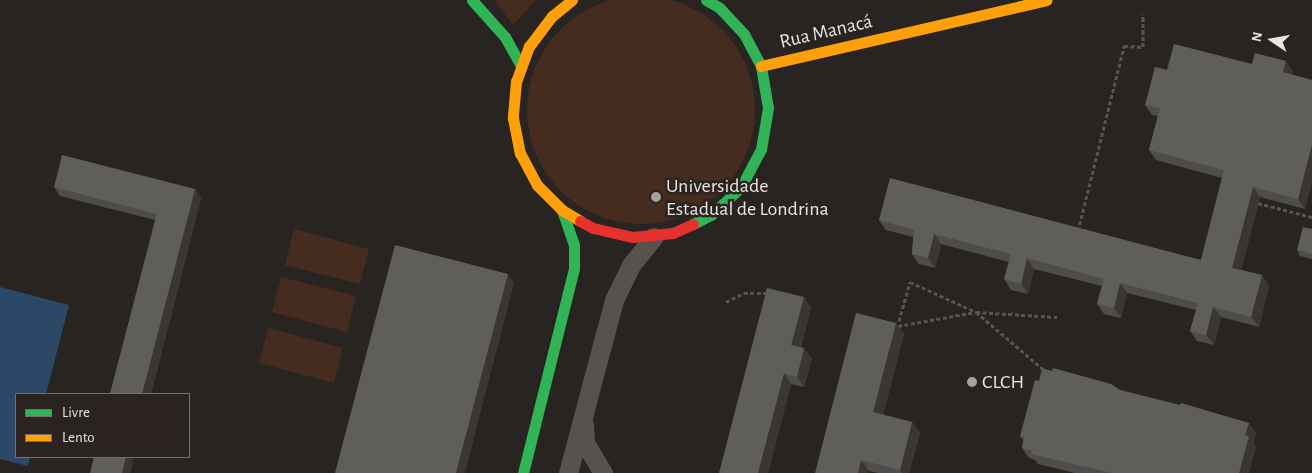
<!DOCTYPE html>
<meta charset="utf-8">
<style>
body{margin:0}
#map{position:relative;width:1312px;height:473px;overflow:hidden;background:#282422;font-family:"Alegreya Sans",sans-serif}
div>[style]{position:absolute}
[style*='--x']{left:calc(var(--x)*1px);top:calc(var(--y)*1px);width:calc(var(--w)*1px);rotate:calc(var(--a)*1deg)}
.green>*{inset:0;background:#452c1e}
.round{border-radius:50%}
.water>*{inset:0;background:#2b4866}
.path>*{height:3px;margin-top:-1.5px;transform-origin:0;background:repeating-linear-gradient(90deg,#595452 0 4px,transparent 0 6.5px)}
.street>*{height:19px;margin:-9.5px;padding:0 9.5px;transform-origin:9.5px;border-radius:9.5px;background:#58524e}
.fast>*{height:11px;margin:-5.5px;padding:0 5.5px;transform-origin:5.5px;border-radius:5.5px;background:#30b455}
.slow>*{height:11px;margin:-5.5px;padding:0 5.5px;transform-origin:5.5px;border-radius:5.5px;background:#ff9f0a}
.jam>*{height:11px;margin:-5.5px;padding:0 5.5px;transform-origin:5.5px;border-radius:5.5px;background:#e5322d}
.wall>*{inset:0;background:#4f4d4b}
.shaded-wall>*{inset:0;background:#393634}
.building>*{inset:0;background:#605e5b}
.dots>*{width:14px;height:14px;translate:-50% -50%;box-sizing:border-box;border:2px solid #2a2320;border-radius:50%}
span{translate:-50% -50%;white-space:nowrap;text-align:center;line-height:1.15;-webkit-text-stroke:5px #2a2320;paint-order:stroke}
.street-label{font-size:20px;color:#e8e4e1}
.poi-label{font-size:20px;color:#e8e4e1}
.left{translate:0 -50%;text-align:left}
.legend{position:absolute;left:15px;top:393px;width:175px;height:65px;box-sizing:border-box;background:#2a2320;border:1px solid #76706d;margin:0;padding:6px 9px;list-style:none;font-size:15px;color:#e8e4e1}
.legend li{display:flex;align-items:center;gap:10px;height:25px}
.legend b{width:25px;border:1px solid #76706d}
.north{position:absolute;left:1247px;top:15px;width:50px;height:50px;-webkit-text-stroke:4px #2a2320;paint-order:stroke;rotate:282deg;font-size:14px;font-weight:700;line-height:20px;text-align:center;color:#e8e4e1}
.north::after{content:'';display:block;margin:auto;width:18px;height:22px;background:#e8e4e1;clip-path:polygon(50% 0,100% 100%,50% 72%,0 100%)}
</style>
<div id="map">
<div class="green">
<i class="round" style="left:527px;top:-4px;width:228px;height:228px"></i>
<i style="clip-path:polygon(494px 0,536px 0,513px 25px)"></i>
<i style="clip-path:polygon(294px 229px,369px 249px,360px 284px,285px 265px)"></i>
<i style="clip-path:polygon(281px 277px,356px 296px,347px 332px,272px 312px)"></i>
<i style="clip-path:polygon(268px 328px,343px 348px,334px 383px,259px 363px)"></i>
</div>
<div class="water">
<i style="clip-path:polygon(0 287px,69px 305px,46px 394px,16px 394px,16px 457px,30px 457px,28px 466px,0 459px)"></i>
</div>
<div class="path">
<i style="--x:1258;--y:203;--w:56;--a:14.5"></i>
<i style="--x:1078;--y:231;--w:191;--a:-76"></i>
<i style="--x:1124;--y:46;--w:19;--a:3"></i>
<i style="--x:1143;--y:47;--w:33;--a:-90"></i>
<i style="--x:726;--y:302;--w:20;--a:-27"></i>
<i style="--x:744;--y:293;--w:24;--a:0"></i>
<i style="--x:899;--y:321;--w:41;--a:-74.2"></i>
<i style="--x:910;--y:282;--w:72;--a:24.4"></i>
<i style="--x:976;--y:312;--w:88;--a:40.4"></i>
<i style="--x:898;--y:326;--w:79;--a:-10.2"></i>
<i style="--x:976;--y:312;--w:81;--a:3.5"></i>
</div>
<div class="street">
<i style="--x:584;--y:424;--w:19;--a:87"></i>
<i style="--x:585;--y:443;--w:35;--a:59"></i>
<i style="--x:568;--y:473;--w:179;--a:-75.1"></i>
<i style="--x:614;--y:300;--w:39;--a:-64"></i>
<i style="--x:631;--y:265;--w:36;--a:-51"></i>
</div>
<div class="fast">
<i style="--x:472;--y:0;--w:50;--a:48.3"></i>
<i style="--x:505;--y:37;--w:33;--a:61"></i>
<i style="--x:693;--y:224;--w:20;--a:-27"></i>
<i style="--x:711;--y:215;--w:41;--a:-43"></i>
<i style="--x:741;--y:187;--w:43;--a:-62.2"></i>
<i style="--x:761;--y:149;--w:42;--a:-80.3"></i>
<i style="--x:768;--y:108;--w:43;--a:-99.5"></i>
<i style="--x:761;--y:66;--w:36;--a:-118"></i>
<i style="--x:744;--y:34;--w:35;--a:-133"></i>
<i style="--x:720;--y:8;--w:16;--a:-150"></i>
<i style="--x:523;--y:473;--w:211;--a:-76"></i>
<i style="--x:574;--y:268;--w:23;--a:-90"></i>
<i style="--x:574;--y:245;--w:37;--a:-109"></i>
</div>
<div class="slow">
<i style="--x:572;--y:0;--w:26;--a:141"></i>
<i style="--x:552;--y:16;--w:38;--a:127"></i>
<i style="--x:529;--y:46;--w:37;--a:110"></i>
<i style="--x:516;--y:81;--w:37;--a:95"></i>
<i style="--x:513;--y:118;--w:36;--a:79"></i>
<i style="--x:520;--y:153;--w:36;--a:62"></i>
<i style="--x:537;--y:185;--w:35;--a:45"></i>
<i style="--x:562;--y:210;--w:21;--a:31"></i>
<i style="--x:761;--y:66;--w:293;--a:-13"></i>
</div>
<div class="jam">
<i style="--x:580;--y:221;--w:15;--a:28"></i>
<i style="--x:593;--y:228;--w:41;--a:12.7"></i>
<i style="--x:633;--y:237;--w:40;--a:-5.7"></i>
<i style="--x:673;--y:233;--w:22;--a:-24"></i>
</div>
<div class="wall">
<i style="clip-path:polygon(1252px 64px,1293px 71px,1292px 75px,1312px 80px,1312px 182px,1305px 209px,1260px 197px,1241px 270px,1262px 275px,1269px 286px,1259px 327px,1221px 317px,1214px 345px,1197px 341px,1190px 331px,1196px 310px,1127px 293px,1121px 318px,1104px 314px,1097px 304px,1102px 286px,1034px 269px,1028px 294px,1011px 290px,1004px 279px,1009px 262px,941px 244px,935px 268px,919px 264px,912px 254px,913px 237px,886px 230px,879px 220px,1201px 260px,1222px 178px,1156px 160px,1149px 150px,1158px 116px,1152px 115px,1145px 105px,1167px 70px)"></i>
<i style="clip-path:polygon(54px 187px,195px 189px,201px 198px,151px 394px,110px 394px,155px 220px,60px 196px)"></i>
<i style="clip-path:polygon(1312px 229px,1312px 259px,1300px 256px,1297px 250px)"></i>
<i style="clip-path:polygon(804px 297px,811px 308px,801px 347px,812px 358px,804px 387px,791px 384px,768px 473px,719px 473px)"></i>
<i style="clip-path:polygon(896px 323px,904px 334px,883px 415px,912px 422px,920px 433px,909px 473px,878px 473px,869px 471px,815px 473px)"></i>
<i style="clip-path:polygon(1039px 381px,1120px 390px,1249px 423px,1256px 433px,1253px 443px,1256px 447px,1249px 473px,1075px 473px,1038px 464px,1035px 460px,1029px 458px,1022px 448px,1023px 440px,1020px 436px)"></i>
</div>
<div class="shaded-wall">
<i style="clip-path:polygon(1286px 61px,1293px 71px,1290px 82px,1283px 72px)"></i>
<i style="clip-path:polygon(1312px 144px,1312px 182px,1305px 209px,1298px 199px)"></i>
<i style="clip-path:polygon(1253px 187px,1260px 197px,1239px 278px,1232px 268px)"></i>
<i style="clip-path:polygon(195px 189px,201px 198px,151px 394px,142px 394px)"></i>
<i style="clip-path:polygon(934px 234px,941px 244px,935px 268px,928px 258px)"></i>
<i style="clip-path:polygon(1027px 258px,1034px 269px,1028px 294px,1021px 284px)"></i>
<i style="clip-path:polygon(508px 274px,514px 283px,465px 473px,456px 473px)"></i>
<i style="clip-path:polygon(1262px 275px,1269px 286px,1259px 327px,1251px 317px)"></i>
<i style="clip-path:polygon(1120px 283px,1127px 293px,1121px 318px,1114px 308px)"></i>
<i style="clip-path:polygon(804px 297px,811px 308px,799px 355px,791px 345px)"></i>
<i style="clip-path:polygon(1213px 307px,1221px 317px,1214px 345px,1206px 335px)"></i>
<i style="clip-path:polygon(896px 323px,904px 334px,881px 423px,873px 412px)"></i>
<i style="clip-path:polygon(804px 348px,812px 358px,804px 387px,797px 377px)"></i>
<i style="clip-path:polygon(784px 373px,791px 384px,768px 473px,758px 473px)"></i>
<i style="clip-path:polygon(912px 422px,920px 433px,909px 473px,902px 473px,900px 470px)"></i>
<i style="clip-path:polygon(1249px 423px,1256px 433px,1253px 443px,1256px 447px,1249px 473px,1239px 473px,1245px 435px)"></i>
<i style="clip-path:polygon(126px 457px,134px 457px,130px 473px,122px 473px)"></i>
<i style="clip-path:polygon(861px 460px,869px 471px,868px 473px,858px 473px)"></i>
</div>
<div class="building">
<i style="clip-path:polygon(1174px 44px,1252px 64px,1255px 53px,1286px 61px,1283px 72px,1312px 80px,1312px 144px,1298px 199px,1253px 187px,1232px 268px,1262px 275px,1251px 317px,1213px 307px,1206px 335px,1190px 331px,1198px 303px,1120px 283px,1114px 308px,1097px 304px,1104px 279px,1027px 258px,1021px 284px,1004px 279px,1011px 254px,934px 234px,928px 258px,912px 254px,914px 230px,879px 220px,890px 178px,1201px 260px,1224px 170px,1149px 150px,1160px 108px,1145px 105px,1155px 67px,1167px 70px)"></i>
<i style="clip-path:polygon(62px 155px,195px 189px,142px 394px,110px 394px,157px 214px,54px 187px)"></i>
<i style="clip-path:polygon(1303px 227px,1312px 229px,1312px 254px,1297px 250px)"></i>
<i style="clip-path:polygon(395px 245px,508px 274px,456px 473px,335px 473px)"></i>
<i style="clip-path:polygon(767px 288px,804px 297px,791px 345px,804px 348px,797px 377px,784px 373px,758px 473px,719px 473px)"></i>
<i style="clip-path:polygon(856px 313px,896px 323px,873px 412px,912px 422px,900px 470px,861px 460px,858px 473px,815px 473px)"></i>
<i style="clip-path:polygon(1042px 368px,1052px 371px,1053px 368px,1111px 384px,1120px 390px,1180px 405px,1181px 403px,1249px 423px,1245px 435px,1249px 436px,1239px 473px,1112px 473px,1031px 454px,1032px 451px,1022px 448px,1024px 437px,1020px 436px,1035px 380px,1039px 381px)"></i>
<i style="clip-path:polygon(94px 457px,126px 457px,122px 473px,90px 473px)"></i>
</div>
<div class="dots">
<i style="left:656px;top:197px;background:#a5a19e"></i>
<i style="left:972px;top:382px;background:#a5a19e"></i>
</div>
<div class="street-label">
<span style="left:826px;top:32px;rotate:-13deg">Rua Manacá</span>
</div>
<div class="poi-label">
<span class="left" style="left:666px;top:198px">Universidade<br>Estadual de Londrina</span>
<span class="left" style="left:982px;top:382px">CLCH</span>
</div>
<ul class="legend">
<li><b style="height:6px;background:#30b455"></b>Livre</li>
<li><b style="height:6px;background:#ff9f0a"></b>Lento</li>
</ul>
<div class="north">N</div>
</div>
